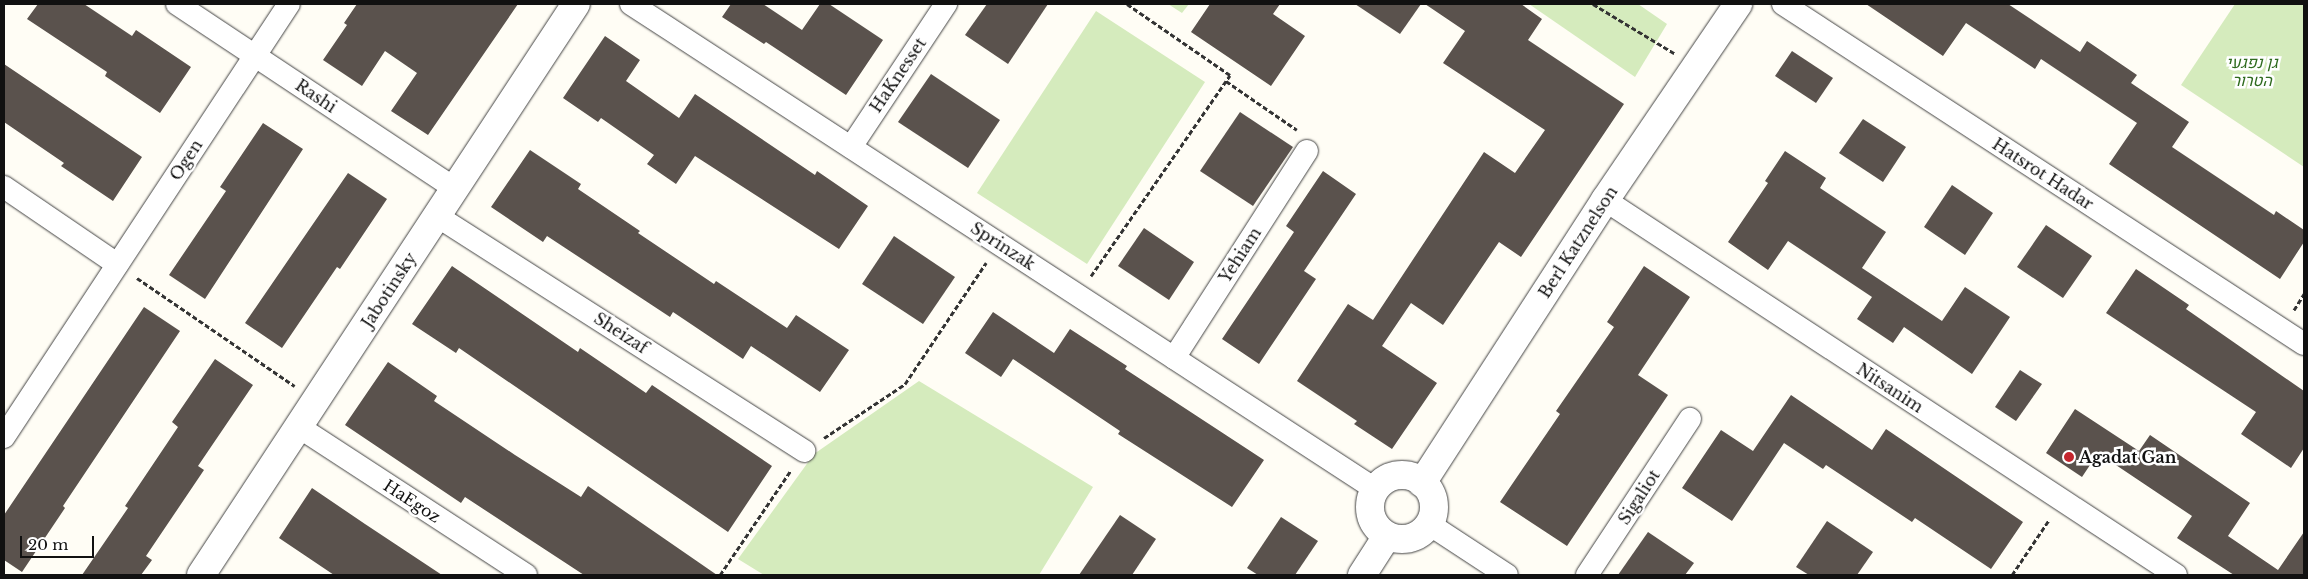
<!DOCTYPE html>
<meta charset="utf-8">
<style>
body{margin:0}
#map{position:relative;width:2308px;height:579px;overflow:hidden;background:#fffdf5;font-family:"Libre Baskerville",Heebo,serif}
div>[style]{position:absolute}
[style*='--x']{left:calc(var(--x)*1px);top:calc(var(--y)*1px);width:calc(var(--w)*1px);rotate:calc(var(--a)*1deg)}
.green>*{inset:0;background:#d5ebbd}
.building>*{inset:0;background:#5a524d}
.path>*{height:3px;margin-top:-1.5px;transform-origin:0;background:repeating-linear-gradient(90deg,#333 0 5px,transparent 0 7.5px)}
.roads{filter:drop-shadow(0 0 1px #444) drop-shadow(0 0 1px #444)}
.minor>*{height:22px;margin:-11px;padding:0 11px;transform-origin:11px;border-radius:11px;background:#fff}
.tertiary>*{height:28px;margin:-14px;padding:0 14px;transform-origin:14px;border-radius:14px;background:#fff}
.tertiary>.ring{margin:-14px;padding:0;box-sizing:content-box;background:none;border:28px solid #fff;border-radius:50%}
.dots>*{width:14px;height:14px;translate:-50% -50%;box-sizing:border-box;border:2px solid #fff;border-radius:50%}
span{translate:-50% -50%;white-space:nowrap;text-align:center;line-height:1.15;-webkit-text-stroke:5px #fff;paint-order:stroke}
.park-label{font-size:16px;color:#2f6b1f;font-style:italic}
.street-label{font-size:16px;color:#111}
.poi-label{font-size:16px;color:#111;font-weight:700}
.left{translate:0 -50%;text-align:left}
.frame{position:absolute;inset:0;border:5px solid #111;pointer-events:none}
.scale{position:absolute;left:20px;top:536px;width:74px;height:22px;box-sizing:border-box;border:2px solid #111;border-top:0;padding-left:6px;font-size:15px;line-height:18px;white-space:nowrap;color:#111;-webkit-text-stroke:4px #fff;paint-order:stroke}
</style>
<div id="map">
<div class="green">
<i style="clip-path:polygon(1168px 4px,1189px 4px,1182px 13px)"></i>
<i style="clip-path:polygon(1529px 4px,1638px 4px,1667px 24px,1635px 77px)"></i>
<i style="clip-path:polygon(2235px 4px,2304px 4px,2304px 167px,2181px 85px)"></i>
<i style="clip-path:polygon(1096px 11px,1205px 82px,1087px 264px,977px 193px)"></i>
<i style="clip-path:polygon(919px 381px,1093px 487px,1039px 575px,764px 575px,738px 559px,814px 454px)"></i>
</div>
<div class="building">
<i style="clip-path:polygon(38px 4px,84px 4px,132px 36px,136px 30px,191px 67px,160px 113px,105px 76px,107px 72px,27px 19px)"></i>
<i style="clip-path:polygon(357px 4px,518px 4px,428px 135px,391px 111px,417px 73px,385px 51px,362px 86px,323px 60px,347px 25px,344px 23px)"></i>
<i style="clip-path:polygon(731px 4px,763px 4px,802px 30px,820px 4px,829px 4px,883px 40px,846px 95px,766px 42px,764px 44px,722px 17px)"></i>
<i style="clip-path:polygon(987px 4px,1048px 4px,1008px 64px,965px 35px)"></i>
<i style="clip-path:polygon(1210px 4px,1280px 4px,1273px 14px,1305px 36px,1271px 86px,1191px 32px)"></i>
<i style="clip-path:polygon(1355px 4px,1421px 4px,1400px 34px)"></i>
<i style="clip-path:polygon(1425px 4px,1521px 4px,1542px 19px,1528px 40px,1624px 104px,1521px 257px,1499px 242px,1443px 325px,1411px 303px,1382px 346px,1437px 383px,1392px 449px,1354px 424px,1357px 421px,1297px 381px,1348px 304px,1373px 320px,1484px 152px,1515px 173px,1545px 130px,1443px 63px,1465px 31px)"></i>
<i style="clip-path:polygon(1866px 4px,2008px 4px,2080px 52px,2087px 41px,2137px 75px,2131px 83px,2189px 122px,2172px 147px,2274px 215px,2276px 211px,2304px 230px,2304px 242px,2280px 279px,2109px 164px,2137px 123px,2041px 59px,2035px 69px,1966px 23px,1943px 56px)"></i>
<i style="clip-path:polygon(605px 36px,640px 60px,626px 81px,679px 118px,695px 94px,815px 175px,817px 171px,868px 206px,839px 249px,695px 156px,676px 184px,647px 164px,654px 155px,601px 118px,598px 122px,563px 98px)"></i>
<i style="clip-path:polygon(1792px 51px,1833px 78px,1816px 103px,1775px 76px)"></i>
<i style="clip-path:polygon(4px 64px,142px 157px,113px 201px,61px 166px,64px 163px,4px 122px)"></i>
<i style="clip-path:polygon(931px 74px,1000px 120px,968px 168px,898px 122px)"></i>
<i style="clip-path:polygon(1240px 112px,1293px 147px,1253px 206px,1200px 171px)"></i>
<i style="clip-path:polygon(1863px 119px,1906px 147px,1883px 182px,1839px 153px)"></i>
<i style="clip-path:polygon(263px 123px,303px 149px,205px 299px,169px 275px,226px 191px,220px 187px)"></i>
<i style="clip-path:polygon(530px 150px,581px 184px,578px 189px,640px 231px,638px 233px,714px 284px,716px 281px,787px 328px,796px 315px,849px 350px,820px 392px,751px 346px,743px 359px,673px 312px,670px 317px,547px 236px,543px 242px,491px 207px)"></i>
<i style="clip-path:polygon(1785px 151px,1826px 178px,1820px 188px,1886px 232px,1862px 268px,1942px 321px,1965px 287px,2010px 317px,1972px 374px,1904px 327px,1893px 343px,1857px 319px,1872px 297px,1788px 241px,1768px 270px,1728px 242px,1768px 183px,1765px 181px)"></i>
<i style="clip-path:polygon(1323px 171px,1356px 194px,1304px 271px,1316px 279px,1259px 364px,1222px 339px,1294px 232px,1286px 226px)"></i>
<i style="clip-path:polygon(348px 173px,387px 199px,340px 269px,337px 267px,282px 348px,245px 323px)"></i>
<i style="clip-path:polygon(1952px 185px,1993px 213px,1965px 255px,1924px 227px)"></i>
<i style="clip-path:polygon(2046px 225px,2092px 256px,2063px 298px,2017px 267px)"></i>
<i style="clip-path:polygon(1144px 228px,1194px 262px,1169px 300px,1118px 266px)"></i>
<i style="clip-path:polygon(894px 236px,955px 277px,923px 324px,862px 284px)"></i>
<i style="clip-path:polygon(452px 266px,578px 352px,580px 348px,646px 393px,652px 385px,772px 466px,728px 532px,459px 348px,456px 353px,412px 324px)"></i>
<i style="clip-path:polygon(1644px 266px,1690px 297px,1638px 375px,1668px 395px,1567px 546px,1500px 502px,1560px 414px,1556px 411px,1614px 327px,1607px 322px)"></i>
<i style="clip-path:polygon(2136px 269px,2189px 305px,2186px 309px,2304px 391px,2304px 448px,2291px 468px,2241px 434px,2256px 412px,2106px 313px)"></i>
<i style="clip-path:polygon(144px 307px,180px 331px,63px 506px,65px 508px,22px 572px,4px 560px,4px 515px)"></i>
<i style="clip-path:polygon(993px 312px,1054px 353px,1070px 329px,1127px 366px,1125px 369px,1264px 460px,1232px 507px,1118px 434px,1120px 431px,1013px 359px,1001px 377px,965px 353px)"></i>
<i style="clip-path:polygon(215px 359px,253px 385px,198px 466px,204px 470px,146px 556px,152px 560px,141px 575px,82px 575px,128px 508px,125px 506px,178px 427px,172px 422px)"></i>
<i style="clip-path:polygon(388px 362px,437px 396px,434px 401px,515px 455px,581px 497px,588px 486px,717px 575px,584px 575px,465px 497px,461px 503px,345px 425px)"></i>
<i style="clip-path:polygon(2020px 370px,2042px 384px,2016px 421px,1995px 407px)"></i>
<i style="clip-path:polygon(1791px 395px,1872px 450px,1886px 429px,2023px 522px,1991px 569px,1915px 518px,1912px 522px,1826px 465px,1823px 469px,1784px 443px,1732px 521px,1682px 488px,1721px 430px,1753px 451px)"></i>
<i style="clip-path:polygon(2075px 409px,2139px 451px,2150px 435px,2250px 503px,2228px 536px,2278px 570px,2304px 532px,2304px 575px,2234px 575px,2177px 538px,2192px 516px,2098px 453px,2082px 477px,2046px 453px)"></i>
<i style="clip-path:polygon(312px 488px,365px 524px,442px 575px,334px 575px,279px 538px)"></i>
<i style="clip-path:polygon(1120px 515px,1156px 539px,1132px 575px,1079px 575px)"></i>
<i style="clip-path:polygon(1281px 517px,1318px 541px,1295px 575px,1258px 575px,1247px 568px)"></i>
<i style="clip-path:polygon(1827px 521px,1873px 552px,1857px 575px,1809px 575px,1796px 567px)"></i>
<i style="clip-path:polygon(1648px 532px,1694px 563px,1685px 575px,1618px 575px)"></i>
</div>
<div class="path">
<i style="--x:1593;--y:4;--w:95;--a:31.2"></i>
<i style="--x:1226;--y:81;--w:86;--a:34.6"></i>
<i style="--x:1091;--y:276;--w:244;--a:-55.3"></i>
<i style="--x:1230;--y:75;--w:125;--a:-145.4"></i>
<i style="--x:137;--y:278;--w:191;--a:34.4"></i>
<i style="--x:2294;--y:310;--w:19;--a:-58"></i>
<i style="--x:824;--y:438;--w:97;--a:-33.7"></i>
<i style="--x:905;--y:384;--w:146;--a:-56.2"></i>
<i style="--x:720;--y:575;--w:127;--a:-55.9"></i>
<i style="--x:2012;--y:575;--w:66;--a:-56.1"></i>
</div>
<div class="roads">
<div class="minor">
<i style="--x:177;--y:4;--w:334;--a:33.6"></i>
<i style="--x:631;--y:4;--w:888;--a:33.1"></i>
<i style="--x:1783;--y:4;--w:622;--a:33.13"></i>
<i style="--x:851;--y:147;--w:172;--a:-56.4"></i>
<i style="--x:4;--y:187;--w:137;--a:34.3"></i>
<i style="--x:1605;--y:200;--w:683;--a:33.29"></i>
<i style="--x:437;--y:216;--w:436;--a:32.6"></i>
<i style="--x:1174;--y:358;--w:246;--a:-57.3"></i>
<i style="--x:299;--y:427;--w:271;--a:33.1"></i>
<i style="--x:4;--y:437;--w:518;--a:-56.65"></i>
<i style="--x:1429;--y:524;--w:93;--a:33.2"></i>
<i style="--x:1587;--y:575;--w:187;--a:-56.6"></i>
</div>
<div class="tertiary">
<i class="ring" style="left:1370px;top:475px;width:36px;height:36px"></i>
<i style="--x:1422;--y:483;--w:337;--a:-57.1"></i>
<i style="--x:1605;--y:200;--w:237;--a:-55.8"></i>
<i style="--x:201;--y:575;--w:683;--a:-56.71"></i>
<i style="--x:1362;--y:575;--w:46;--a:-57.3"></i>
</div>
</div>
<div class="dots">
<i style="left:2069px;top:457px;background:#c4262e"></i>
</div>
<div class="park-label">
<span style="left:2252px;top:71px">גן נפגעי<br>הטרור</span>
</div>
<div class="street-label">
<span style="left:898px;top:75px;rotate:-56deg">HaKnesset</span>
<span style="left:316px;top:96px;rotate:34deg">Rashi</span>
<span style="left:186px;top:160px;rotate:-57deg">Ogen</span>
<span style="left:2043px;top:174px;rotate:33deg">Hatsrot Hadar</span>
<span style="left:1578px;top:242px;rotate:-57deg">Berl Katznelson</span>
<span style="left:1003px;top:246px;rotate:33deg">Sprinzak</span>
<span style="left:1240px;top:255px;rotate:-57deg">Yehiam</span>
<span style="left:389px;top:290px;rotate:-57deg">Jabotinsky</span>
<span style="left:621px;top:333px;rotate:33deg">Sheizaf</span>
<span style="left:1890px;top:388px;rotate:33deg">Nitsanim</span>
<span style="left:1639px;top:497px;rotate:-57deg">Sigaliot</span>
<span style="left:412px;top:501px;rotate:33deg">HaEgoz</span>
</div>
<div class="poi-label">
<span class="left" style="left:2079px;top:457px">Agadat Gan</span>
</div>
<div class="frame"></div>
<div class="scale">20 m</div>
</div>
